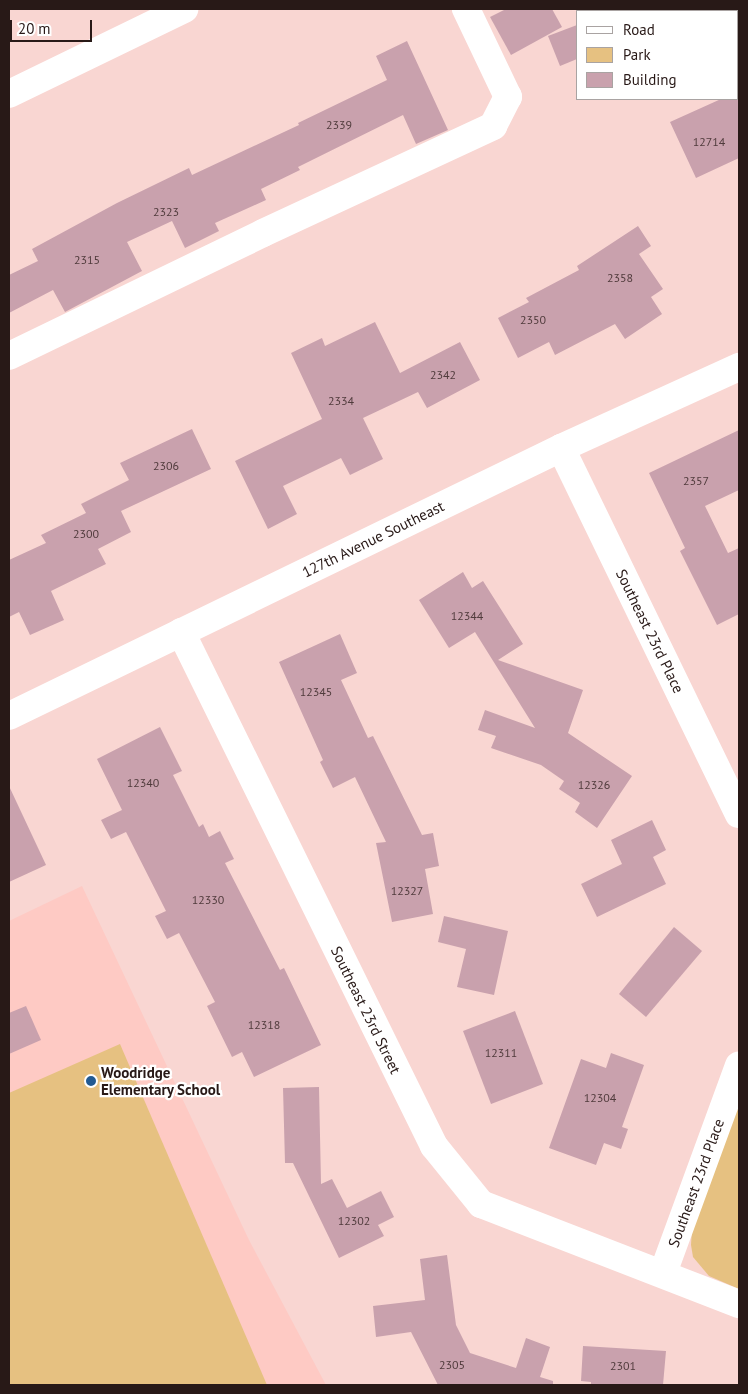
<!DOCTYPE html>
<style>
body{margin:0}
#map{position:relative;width:748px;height:1394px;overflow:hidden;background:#f9d6d2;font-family:"PT Sans",sans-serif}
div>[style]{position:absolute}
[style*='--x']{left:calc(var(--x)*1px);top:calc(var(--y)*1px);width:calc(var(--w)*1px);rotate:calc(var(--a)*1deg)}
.built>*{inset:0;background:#fecac4}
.green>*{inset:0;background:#e6c181}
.building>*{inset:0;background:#c9a1ad}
.minor>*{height:28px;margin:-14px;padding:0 14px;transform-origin:14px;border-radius:14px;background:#fff}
.dots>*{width:14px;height:14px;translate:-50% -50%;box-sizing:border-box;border:2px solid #fff;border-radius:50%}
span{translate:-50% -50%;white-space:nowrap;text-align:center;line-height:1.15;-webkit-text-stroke:4.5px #fff;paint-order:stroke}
.number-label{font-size:12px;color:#503b3c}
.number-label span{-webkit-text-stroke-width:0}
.street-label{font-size:15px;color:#281917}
.poi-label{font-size:15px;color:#281917;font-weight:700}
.left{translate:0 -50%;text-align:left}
.frame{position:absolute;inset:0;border:10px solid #281917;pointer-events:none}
.legend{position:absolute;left:576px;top:10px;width:162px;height:90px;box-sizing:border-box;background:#fff;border:1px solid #a9a3a2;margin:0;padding:6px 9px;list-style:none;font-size:15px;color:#281917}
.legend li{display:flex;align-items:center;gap:10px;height:25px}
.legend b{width:25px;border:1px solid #a9a3a2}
.scale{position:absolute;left:10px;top:20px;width:82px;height:22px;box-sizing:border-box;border:2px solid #281917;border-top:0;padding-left:6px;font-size:15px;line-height:18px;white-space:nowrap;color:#281917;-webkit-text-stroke:4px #fff;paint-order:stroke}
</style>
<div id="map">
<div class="built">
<i style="clip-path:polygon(82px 886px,249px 1240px,326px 1385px,9px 1385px,9px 921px)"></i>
</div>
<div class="green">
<i style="clip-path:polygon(120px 1044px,267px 1385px,9px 1385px,9px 1093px)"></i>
<i style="clip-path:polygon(739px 1101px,739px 1289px,709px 1276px,693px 1257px,691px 1245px,692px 1228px)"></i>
</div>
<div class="building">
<i style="clip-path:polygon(506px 9px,552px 9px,562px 27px,511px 55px,490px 17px)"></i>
<i style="clip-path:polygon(577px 25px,577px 59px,560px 66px,548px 36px)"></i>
<i style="clip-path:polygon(407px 41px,448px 130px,416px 144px,403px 115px,298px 167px,300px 170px,261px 189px,266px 200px,215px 223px,219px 231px,185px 248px,172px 221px,127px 242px,142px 271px,65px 312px,53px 290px,9px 313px,9px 275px,38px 261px,32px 249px,117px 203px,189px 168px,192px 175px,299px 125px,298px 123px,387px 80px,376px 56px)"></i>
<i style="clip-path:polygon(739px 90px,739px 158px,696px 178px,670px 122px,721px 99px,737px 99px,737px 91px)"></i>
<i style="clip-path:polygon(638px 226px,651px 246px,639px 254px,663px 289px,651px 297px,662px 314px,625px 339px,615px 324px,555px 355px,549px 342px,518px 358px,498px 318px,529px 302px,526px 298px,579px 270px,577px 266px)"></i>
<i style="clip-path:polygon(375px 322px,400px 373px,460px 342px,480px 380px,427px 408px,418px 392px,363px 418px,383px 459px,350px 475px,341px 458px,283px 486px,297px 514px,268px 529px,235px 461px,322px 419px,291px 353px,322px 338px,325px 346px)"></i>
<i style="clip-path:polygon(192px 429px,211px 469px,121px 511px,131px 532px,98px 549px,106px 564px,51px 591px,64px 620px,30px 635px,19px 612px,9px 617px,9px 560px,46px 543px,41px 535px,86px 513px,81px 504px,129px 480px,120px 463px)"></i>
<i style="clip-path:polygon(739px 430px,739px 490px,705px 506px,728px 553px,739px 548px,739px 614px,717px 625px,680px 551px,685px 548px,649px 473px)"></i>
<i style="clip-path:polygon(463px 572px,472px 588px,483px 581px,523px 644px,498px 660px,583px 690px,568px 733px,632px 776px,597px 828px,575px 812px,580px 803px,559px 789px,564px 781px,541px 765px,491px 748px,496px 736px,478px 730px,485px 710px,535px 728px,475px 632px,449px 648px,419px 600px)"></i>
<i style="clip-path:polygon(340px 634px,357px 673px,341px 680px,368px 738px,373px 736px,422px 835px,433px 833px,439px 866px,425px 869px,433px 914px,392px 922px,376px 843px,386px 842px,355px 777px,333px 788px,320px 762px,323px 760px,279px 662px)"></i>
<i style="clip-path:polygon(160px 727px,182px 771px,173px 775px,199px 827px,203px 824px,209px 837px,220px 831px,234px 859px,225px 863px,280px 970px,284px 968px,321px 1045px,254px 1077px,242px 1052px,232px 1057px,207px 1006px,215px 1002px,179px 933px,167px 939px,155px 916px,166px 911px,126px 832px,111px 839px,101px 820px,122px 810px,97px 759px)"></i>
<i style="clip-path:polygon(9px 786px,46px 865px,9px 882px)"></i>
<i style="clip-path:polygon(652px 820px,666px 850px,653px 857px,666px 884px,597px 917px,581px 884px,622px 864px,611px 840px)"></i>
<i style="clip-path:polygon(444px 916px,508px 931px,494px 995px,457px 987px,466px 949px,438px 942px)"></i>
<i style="clip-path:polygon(674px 927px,702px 951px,646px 1017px,619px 994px)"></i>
<i style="clip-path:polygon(26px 1006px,41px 1040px,9px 1054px,9px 1013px)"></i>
<i style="clip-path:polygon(515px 1011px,543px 1084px,491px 1104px,463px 1031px)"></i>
<i style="clip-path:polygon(611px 1053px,644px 1065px,622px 1127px,628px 1129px,621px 1149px,604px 1143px,596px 1165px,549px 1148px,581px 1059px,606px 1068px)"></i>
<i style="clip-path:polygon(319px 1087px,321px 1184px,332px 1179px,347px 1208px,381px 1191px,394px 1217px,378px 1225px,384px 1236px,339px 1258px,293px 1163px,285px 1163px,283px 1088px)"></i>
<i style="clip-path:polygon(447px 1255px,456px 1325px,470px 1353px,516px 1368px,526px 1338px,550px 1347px,540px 1377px,553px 1381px,553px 1385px,438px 1385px,411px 1332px,376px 1337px,373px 1306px,425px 1300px,420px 1259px)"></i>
<i style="clip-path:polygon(583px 1346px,666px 1351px,663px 1385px,591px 1385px,591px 1382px,581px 1381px)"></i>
</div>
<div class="minor">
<i style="--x:9;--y:94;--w:195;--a:-25.9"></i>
<i style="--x:9;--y:356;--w:282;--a:-25.8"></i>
<i style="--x:263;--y:233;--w:254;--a:-24.9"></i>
<i style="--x:493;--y:126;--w:33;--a:-63"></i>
<i style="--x:508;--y:97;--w:98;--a:-115.5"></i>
<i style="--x:561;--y:448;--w:407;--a:64.1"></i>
<i style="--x:181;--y:632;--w:573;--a:63.79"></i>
<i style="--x:434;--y:1146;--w:75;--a:51"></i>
<i style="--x:481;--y:1204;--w:277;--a:21.2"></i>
<i style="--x:9;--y:716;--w:614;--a:-25.9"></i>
<i style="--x:561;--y:448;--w:196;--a:-24.5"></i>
<i style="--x:663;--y:1273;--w:221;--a:-69.9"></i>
</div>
<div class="dots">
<i style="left:91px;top:1081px;background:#225a92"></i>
</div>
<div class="number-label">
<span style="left:339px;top:125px">2339</span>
<span style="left:709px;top:142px">12714</span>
<span style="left:166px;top:212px">2323</span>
<span style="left:87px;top:260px">2315</span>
<span style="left:620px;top:278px">2358</span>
<span style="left:533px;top:320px">2350</span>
<span style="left:443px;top:375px">2342</span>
<span style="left:341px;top:401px">2334</span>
<span style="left:166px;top:466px">2306</span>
<span style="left:696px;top:481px">2357</span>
<span style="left:86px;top:534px">2300</span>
<span style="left:467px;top:616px">12344</span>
<span style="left:316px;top:692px">12345</span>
<span style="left:143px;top:783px">12340</span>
<span style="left:594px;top:785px">12326</span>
<span style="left:407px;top:891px">12327</span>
<span style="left:208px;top:900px">12330</span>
<span style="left:264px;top:1025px">12318</span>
<span style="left:501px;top:1053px">12311</span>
<span style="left:600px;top:1098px">12304</span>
<span style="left:354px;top:1221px">12302</span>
<span style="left:452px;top:1365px">2305</span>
<span style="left:623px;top:1366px">2301</span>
</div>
<div class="street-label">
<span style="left:373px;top:539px;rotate:-26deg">127th Avenue Southeast</span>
<span style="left:650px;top:631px;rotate:64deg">Southeast 23rd Place</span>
<span style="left:366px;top:1010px;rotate:64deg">Southeast 23rd Street</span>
<span style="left:696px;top:1183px;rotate:-70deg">Southeast 23rd Place</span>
</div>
<div class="poi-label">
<span class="left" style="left:101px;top:1081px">Woodridge<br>Elementary School</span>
</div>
<div class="frame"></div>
<ul class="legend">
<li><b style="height:6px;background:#fff"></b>Road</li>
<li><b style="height:14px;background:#e6c181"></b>Park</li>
<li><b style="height:14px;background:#c9a1ad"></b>Building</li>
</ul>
<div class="scale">20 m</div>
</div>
